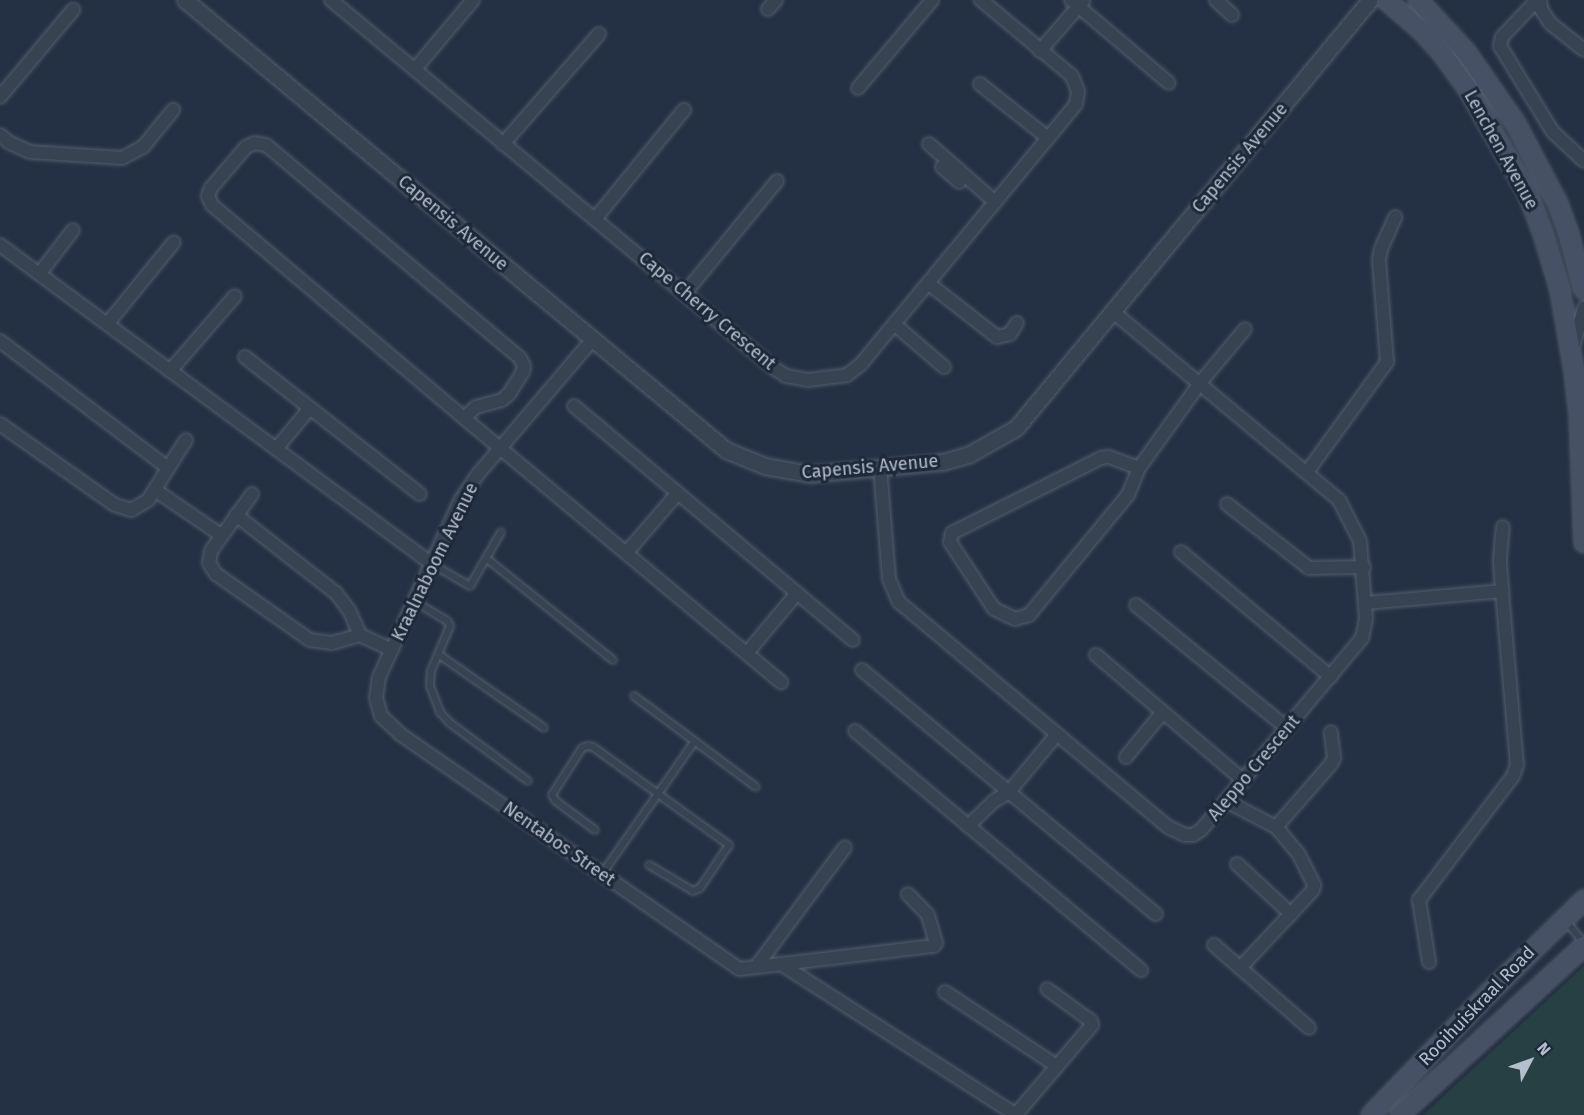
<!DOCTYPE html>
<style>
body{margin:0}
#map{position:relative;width:1584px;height:1115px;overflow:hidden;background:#243043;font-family:"Fira Sans",sans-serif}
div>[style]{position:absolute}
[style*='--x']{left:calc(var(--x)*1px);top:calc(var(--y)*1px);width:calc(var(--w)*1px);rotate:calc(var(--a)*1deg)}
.green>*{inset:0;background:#264044}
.roads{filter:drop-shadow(0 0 2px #535e6d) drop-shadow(0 0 2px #535e6d)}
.service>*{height:6px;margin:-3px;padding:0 3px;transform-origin:3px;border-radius:3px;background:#384352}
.minor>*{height:12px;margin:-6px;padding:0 6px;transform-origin:6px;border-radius:6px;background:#384352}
.tertiary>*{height:15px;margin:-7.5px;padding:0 7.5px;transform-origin:7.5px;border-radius:7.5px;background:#384352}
.secondary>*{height:18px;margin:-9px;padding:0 9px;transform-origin:9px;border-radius:9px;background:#465166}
span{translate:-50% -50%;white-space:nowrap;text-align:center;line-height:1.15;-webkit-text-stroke:6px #1d2838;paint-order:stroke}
.street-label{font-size:18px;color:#b5becc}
.north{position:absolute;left:1500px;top:1031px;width:60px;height:60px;-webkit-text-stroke:4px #1d2838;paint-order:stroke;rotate:49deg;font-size:16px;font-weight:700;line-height:24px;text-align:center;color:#b5becc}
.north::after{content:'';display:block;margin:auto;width:21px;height:27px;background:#b5becc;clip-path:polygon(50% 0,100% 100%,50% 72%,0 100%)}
</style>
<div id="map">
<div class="green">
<i style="clip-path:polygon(1584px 966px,1584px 1115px,1423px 1115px)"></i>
</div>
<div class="roads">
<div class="service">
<i style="--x:486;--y:558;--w:163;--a:38.8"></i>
<i style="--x:432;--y:564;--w:44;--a:30.1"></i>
<i style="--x:470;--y:586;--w:62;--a:-60.1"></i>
<i style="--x:414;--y:601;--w:39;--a:31"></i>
<i style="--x:447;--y:621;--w:6;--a:59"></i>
<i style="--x:450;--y:626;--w:49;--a:112.9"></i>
<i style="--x:431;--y:671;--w:15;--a:94"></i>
<i style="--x:430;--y:686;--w:28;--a:69"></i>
<i style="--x:440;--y:712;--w:15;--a:48"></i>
<i style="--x:450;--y:723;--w:97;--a:36.6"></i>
<i style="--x:438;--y:654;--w:129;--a:34.9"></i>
<i style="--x:634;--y:696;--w:152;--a:36.7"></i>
<i style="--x:595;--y:830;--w:49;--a:-143.4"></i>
<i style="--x:556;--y:801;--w:7;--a:-124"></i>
<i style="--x:552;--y:795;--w:56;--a:-57.4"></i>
<i style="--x:582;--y:748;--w:6;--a:-18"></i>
<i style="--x:588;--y:746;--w:5;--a:11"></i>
<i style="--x:593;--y:747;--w:168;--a:35.8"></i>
<i style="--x:729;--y:845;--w:52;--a:124"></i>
<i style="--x:700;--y:888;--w:8;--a:157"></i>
<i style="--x:693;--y:891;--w:51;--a:-149.4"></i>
<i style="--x:602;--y:874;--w:161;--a:-55.1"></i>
<i style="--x:1566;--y:921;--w:28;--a:51"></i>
</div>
<div class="minor">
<i style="--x:331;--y:0;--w:577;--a:39.73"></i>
<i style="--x:775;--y:369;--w:13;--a:32"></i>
<i style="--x:786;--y:376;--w:22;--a:10"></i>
<i style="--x:808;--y:380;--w:39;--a:-7"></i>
<i style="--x:847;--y:375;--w:18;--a:-38"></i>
<i style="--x:861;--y:364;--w:337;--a:-50.4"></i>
<i style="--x:1076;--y:104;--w:13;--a:-81"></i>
<i style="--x:1078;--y:91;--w:16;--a:-112"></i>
<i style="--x:1072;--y:76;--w:119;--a:-140.1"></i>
<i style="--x:1071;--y:0;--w:128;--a:40.3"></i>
<i style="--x:1216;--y:0;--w:22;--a:43"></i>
<i style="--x:1537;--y:0;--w:51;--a:133.4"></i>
<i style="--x:1502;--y:37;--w:9;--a:103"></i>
<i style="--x:1500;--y:46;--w:101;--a:58.4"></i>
<i style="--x:1553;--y:132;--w:42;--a:43.1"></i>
<i style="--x:1540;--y:0;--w:9;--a:84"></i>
<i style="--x:1541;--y:9;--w:17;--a:57"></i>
<i style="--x:1550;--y:23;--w:43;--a:38.5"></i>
<i style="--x:768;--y:9;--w:12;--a:-48"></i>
<i style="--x:1040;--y:51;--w:66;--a:-49.3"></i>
<i style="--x:415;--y:69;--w:90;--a:-50"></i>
<i style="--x:980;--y:84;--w:87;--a:38.5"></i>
<i style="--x:858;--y:88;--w:115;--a:-49.9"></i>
<i style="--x:0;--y:97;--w:114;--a:-50"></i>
<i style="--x:0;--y:135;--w:13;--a:39"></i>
<i style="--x:10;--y:143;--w:22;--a:24"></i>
<i style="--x:30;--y:152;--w:92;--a:3.7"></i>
<i style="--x:122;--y:158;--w:24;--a:-28"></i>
<i style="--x:143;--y:147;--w:48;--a:-51"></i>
<i style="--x:503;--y:144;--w:146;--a:-48.9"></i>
<i style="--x:929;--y:144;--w:88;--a:41.3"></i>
<i style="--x:942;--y:167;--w:23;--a:41"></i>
<i style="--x:595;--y:219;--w:141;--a:-50.8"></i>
<i style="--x:0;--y:245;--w:537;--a:36.44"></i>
<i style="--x:40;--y:273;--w:54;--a:-52.5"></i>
<i style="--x:928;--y:283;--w:88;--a:38"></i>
<i style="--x:997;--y:337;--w:13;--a:-13"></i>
<i style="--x:1010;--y:334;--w:13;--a:-58"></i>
<i style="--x:685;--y:293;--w:145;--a:-50.6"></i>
<i style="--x:108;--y:323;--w:104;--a:-50.8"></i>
<i style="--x:894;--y:324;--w:66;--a:40.7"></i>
<i style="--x:593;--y:339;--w:177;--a:130.4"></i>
<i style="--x:478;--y:474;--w:30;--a:124"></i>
<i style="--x:461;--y:499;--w:196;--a:114.7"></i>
<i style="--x:379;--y:677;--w:21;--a:98"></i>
<i style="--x:376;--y:698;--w:19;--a:74"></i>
<i style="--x:381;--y:716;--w:26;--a:43"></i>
<i style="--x:400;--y:734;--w:413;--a:34.7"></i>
<i style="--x:740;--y:969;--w:195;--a:-6.8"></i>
<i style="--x:934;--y:946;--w:4;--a:-56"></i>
<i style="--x:936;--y:943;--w:29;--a:-106"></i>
<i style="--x:928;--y:915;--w:29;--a:-134"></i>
<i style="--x:0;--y:341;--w:211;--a:37.1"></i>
<i style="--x:1573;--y:347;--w:41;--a:-74.2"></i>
<i style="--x:245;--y:357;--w:222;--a:38.1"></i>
<i style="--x:170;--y:371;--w:99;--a:-49.1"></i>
<i style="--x:574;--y:406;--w:364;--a:40"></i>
<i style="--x:464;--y:418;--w:16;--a:-43"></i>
<i style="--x:476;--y:407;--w:27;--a:-15"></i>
<i style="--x:502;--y:400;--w:9;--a:-41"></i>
<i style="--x:509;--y:394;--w:26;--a:-58"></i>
<i style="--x:523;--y:372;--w:6;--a:-81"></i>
<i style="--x:524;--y:366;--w:9;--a:-117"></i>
<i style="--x:520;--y:358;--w:331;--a:-140"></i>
<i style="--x:266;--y:145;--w:11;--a:-170"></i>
<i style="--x:255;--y:143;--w:10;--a:156"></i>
<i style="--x:246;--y:147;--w:54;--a:130.5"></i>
<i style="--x:211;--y:188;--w:9;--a:111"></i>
<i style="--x:208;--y:196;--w:10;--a:66"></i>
<i style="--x:212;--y:205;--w:330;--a:40.2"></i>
<i style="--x:464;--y:418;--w:413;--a:39.8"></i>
<i style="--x:0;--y:424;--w:141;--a:35.2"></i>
<i style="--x:115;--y:505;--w:17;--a:17"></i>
<i style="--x:131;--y:510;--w:20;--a:-30"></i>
<i style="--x:148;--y:500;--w:71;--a:-57.7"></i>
<i style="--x:276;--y:449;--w:53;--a:-50.3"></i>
<i style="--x:880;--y:467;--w:112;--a:85.4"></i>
<i style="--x:889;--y:579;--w:25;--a:67"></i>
<i style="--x:899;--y:602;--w:351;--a:39.9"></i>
<i style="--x:1168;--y:827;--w:19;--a:25"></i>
<i style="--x:1185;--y:835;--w:8;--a:0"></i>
<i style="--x:1193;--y:835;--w:9;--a:-32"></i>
<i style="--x:1201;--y:830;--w:251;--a:-50"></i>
<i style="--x:1362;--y:638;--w:19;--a:-78"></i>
<i style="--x:1366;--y:619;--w:78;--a:-94.4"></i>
<i style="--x:1360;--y:541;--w:46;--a:-117.1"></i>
<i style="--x:1339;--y:500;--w:294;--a:-140.2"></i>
<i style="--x:1139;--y:468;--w:33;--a:-160"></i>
<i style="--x:1108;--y:457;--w:7;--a:172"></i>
<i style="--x:1101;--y:458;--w:167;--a:153.3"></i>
<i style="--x:952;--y:533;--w:9;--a:103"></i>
<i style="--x:950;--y:542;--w:80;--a:56.7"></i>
<i style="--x:994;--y:609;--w:23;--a:25"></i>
<i style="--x:1015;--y:619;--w:15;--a:-16"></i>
<i style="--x:1029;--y:615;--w:156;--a:-50.5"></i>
<i style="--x:1128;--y:495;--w:29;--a:-68"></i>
<i style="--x:1139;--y:468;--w:105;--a:-54.3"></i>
<i style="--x:1200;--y:383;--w:70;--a:-50.2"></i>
<i style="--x:1307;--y:472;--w:136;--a:-54"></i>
<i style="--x:1387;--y:362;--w:102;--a:-94.5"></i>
<i style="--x:1379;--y:260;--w:11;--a:-80"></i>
<i style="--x:1381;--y:249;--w:35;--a:-66"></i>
<i style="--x:155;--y:490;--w:80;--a:34.3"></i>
<i style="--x:252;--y:494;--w:70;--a:125.7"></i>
<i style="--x:211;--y:551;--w:12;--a:99"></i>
<i style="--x:209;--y:563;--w:13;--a:58"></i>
<i style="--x:216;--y:574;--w:115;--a:35.1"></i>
<i style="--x:310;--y:640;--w:22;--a:8"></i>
<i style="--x:332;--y:643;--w:29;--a:-16"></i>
<i style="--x:1227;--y:504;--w:104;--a:38"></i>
<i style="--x:1309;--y:568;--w:55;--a:-1"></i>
<i style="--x:236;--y:515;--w:127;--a:38"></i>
<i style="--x:336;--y:593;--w:21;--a:53"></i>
<i style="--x:349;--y:610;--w:27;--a:66"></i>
<i style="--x:360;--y:635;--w:35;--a:25"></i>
<i style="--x:627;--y:552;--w:78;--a:-49.2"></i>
<i style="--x:1181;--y:552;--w:195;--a:39.8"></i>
<i style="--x:1502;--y:591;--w:32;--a:-94"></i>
<i style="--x:1500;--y:559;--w:32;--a:-85"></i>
<i style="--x:1366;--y:603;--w:137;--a:-5"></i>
<i style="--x:1502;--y:591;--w:175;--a:85.1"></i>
<i style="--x:1517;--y:765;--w:12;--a:110"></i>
<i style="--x:1513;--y:776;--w:156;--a:127.2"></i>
<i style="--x:1419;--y:900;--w:63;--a:80.8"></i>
<i style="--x:1136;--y:605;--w:195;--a:39.2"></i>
<i style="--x:747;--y:653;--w:78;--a:-50.2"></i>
<i style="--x:1096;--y:655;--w:194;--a:40.4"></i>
<i style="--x:862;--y:670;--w:382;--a:39.7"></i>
<i style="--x:855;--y:731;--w:373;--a:39.9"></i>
<i style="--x:1126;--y:757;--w:58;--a:-50.6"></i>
<i style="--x:1226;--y:801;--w:56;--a:27.5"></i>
<i style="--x:1276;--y:827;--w:34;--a:50"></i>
<i style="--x:1298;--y:853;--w:36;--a:63"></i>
<i style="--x:1314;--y:885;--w:5;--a:101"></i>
<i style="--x:1313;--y:890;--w:107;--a:133.1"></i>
<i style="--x:968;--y:826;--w:36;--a:-44"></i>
<i style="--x:994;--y:801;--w:17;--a:-31"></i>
<i style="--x:1009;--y:792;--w:75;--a:-50.4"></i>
<i style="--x:1276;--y:827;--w:84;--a:-48.9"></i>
<i style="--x:1331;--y:764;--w:7;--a:-63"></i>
<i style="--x:1334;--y:758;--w:26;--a:-97"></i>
<i style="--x:1237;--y:864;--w:74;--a:42.8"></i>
<i style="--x:1214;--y:945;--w:126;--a:41.1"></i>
<i style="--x:781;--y:964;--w:276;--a:32.7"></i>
<i style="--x:1013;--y:1113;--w:5;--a:-11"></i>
<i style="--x:1018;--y:1112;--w:114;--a:-49.6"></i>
<i style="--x:1092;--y:1025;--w:4;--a:-104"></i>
<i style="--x:1091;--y:1021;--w:54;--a:-144"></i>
<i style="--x:756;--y:967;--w:149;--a:-53.4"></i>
<i style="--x:945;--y:992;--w:134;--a:33.5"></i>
</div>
<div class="tertiary">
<i style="--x:185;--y:0;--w:704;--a:39.75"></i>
<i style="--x:726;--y:450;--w:42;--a:22.3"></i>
<i style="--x:765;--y:466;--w:46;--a:10.1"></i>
<i style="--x:810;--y:474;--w:134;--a:-5.2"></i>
<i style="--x:943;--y:462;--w:26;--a:-16"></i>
<i style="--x:968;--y:455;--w:55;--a:-29.4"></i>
<i style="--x:1016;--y:428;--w:555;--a:-50.41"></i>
</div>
<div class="secondary">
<i style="--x:1386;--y:0;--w:48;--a:40.7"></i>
<i style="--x:1422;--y:31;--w:30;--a:48"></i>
<i style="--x:1442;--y:53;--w:48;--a:54.3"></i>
<i style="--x:1470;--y:92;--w:117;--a:60.4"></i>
<i style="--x:1528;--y:194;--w:42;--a:69"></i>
<i style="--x:1543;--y:233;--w:59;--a:73.4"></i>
<i style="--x:1560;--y:290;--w:81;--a:80.1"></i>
<i style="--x:1574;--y:370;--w:44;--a:83.5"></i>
<i style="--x:1579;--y:414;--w:129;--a:87.8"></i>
<i style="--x:1418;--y:0;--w:71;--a:47.3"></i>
<i style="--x:1466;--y:52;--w:88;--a:55.2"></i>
<i style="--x:1516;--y:124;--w:90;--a:62.3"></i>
<i style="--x:1558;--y:204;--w:33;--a:70"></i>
<i style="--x:1569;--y:235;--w:57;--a:74.7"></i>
<i style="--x:1371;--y:1115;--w:167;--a:-46"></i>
<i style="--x:1487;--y:995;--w:136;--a:-44.4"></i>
<i style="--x:1400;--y:1115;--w:250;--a:-42.6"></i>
</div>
</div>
<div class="street-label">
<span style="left:1501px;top:150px;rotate:61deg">Lenchen Avenue</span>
<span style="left:1240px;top:158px;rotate:-50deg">Capensis Avenue</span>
<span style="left:453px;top:223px;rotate:40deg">Capensis Avenue</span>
<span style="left:707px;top:311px;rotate:40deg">Cape Cherry Crescent</span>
<span style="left:870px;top:467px;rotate:-5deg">Capensis Avenue</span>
<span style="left:435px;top:562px;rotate:-64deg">Kraalnaboom Avenue</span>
<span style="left:1254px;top:768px;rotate:-50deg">Aleppo Crescent</span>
<span style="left:559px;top:844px;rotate:35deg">Nentabos Street</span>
<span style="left:1477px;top:1006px;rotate:-46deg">Rooihuiskraal Road</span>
</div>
<div class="north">N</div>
</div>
